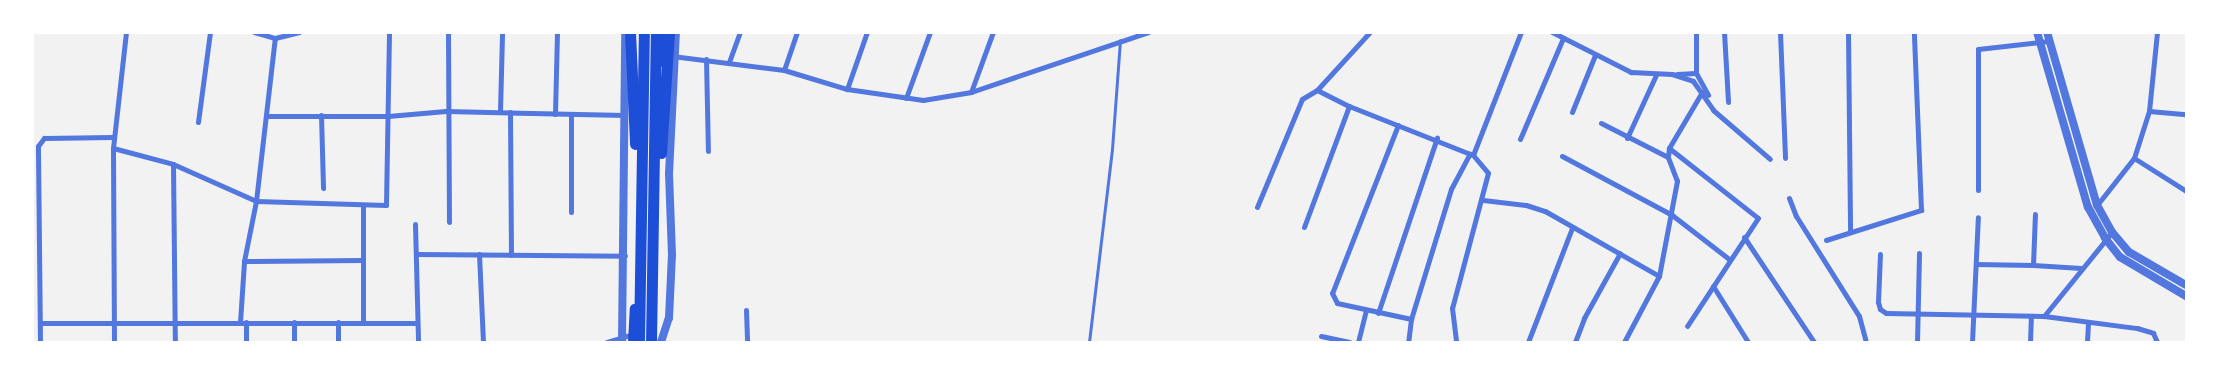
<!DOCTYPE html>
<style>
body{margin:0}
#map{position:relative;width:2219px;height:375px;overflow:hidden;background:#f2f2f2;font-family:Barlow,sans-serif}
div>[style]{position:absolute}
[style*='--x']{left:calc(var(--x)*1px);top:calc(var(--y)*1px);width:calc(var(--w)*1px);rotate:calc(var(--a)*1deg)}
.service>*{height:3px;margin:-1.5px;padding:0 1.5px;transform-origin:1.5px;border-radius:1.5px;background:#5277de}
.minor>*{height:5px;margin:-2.5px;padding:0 2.5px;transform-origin:2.5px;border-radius:2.5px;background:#5277de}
.tertiary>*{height:8px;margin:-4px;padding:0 4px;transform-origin:4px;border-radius:4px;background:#5277de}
.primary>*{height:9px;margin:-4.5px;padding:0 4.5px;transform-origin:4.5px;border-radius:4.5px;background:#1d4ed8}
.motorway>*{height:11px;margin:-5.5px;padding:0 5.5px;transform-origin:5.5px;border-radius:5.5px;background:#1d4ed8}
span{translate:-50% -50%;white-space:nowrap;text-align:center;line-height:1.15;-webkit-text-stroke:4px #fff;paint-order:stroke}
.frame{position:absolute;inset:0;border:34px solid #fff;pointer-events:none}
</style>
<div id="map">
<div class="service">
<i style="--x:1089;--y:342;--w:194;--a:-83.2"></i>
<i style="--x:1112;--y:149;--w:109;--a:-85.8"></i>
</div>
<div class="minor">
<i style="--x:254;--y:32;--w:22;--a:16"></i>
<i style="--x:275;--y:38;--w:25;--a:-14"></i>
<i style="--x:448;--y:32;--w:190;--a:89.7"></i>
<i style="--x:1552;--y:32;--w:89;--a:26.9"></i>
<i style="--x:1631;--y:72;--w:41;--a:2.8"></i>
<i style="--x:1672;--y:74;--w:22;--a:18"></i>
<i style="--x:1693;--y:81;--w:35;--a:55"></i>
<i style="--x:1713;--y:110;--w:75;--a:40.7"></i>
<i style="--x:1696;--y:32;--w:41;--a:90"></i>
<i style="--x:1696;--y:73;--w:25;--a:61"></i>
<i style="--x:1724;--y:32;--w:70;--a:86.7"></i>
<i style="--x:1780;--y:32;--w:126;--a:87.7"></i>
<i style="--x:1848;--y:32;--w:199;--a:89.4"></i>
<i style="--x:672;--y:56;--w:113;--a:7.1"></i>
<i style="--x:784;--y:70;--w:66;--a:16.8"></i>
<i style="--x:847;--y:89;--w:77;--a:8.2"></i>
<i style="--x:923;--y:100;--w:49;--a:-9.5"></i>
<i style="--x:971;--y:92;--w:187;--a:-18.7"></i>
<i style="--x:706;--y:59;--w:92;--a:88.8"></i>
<i style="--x:729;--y:62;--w:32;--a:-70"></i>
<i style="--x:784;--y:70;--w:40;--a:-71.1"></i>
<i style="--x:1677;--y:74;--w:19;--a:-3"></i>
<i style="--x:847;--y:89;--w:60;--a:-70.7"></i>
<i style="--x:1317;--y:90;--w:36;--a:27"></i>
<i style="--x:1349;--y:106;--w:133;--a:21.6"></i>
<i style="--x:1473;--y:155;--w:23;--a:50"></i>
<i style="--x:1488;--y:173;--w:140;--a:104.9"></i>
<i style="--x:1452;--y:308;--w:34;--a:83"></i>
<i style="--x:971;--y:92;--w:64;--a:-69.9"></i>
<i style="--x:906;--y:98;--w:70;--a:-70"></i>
<i style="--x:500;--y:111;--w:79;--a:-88.5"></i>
<i style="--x:2149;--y:111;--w:37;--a:5"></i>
<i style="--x:510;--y:112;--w:143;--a:89.6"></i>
<i style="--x:1572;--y:112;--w:61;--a:-68"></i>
<i style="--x:555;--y:114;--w:82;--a:-88.6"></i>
<i style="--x:321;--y:115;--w:73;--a:88.4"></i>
<i style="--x:267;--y:116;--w:121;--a:0"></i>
<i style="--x:388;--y:116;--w:58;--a:-4.9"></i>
<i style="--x:446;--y:111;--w:179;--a:1.3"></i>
<i style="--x:198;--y:122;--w:91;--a:-82.4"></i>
<i style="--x:1601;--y:123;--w:75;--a:26.9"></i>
<i style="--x:1398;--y:125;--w:180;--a:111.4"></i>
<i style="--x:1332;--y:293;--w:11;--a:63"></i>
<i style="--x:1337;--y:303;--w:76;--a:12.2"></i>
<i style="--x:1411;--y:319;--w:23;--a:97"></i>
<i style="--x:1627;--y:138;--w:69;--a:-65.3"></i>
<i style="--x:1520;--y:139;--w:110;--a:-66.9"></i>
<i style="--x:113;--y:148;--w:62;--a:14.9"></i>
<i style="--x:173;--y:164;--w:91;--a:24"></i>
<i style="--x:256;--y:201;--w:130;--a:1.8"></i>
<i style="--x:386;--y:205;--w:173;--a:-89"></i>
<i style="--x:1669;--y:148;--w:113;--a:38.2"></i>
<i style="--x:1758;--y:218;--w:129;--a:123.3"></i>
<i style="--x:1473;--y:155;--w:132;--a:-68.7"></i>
<i style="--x:1562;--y:156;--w:125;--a:28.2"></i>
<i style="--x:1672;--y:215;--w:72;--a:37.7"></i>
<i style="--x:2134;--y:158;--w:62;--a:32.4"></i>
<i style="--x:173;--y:164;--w:178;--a:89.4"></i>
<i style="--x:1978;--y:190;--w:141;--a:-90"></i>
<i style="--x:1978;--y:49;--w:71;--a:-6.4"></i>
<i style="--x:1789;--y:198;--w:19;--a:69"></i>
<i style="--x:1796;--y:216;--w:118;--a:57.8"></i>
<i style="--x:1859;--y:316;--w:27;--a:75"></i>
<i style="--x:1483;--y:200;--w:43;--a:6.6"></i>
<i style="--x:1526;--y:205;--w:20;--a:18"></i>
<i style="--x:1545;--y:211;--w:131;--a:29.7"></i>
<i style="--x:2097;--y:205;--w:60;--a:-51.8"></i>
<i style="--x:2134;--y:158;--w:49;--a:-72.3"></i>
<i style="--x:2149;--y:111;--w:79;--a:-84.2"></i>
<i style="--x:1257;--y:207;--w:117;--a:-67.4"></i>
<i style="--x:1302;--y:99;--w:17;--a:-31"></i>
<i style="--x:1317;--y:90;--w:79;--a:-47.6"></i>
<i style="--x:571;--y:212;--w:97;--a:-90"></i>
<i style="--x:415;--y:224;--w:118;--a:88.5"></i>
<i style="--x:1304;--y:227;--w:129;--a:-69.6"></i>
<i style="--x:1744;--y:237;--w:126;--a:56.3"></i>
<i style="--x:1826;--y:240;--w:100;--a:-17.5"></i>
<i style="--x:1921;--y:210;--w:178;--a:-92.3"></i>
<i style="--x:416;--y:254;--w:209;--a:0.5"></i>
<i style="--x:479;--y:254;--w:88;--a:87.4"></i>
<i style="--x:1880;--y:254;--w:48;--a:92.4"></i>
<i style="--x:1878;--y:302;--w:7;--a:74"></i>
<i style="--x:1880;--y:309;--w:7;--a:34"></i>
<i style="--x:1886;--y:313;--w:158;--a:1.1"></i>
<i style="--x:2044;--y:316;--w:94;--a:7.4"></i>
<i style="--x:2137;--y:328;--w:17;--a:17"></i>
<i style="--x:2153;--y:333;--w:10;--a:66"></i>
<i style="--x:244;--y:261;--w:119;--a:-0.5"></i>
<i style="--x:1976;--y:264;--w:57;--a:1"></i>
<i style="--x:2033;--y:265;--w:51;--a:-87.8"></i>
<i style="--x:2033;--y:265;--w:48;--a:3.6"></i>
<i style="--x:1713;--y:286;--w:66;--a:58"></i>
<i style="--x:746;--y:310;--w:32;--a:88"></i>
<i style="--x:1378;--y:313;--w:185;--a:-71.4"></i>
<i style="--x:2044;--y:316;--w:108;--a:-51"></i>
<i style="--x:1411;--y:319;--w:136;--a:-72.9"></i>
<i style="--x:1451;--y:189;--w:40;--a:-62"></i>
<i style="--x:240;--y:322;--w:61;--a:-86.2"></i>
<i style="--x:244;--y:261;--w:61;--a:-78.7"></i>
<i style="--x:256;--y:201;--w:164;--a:-83.4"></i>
<i style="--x:338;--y:322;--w:20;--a:90"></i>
<i style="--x:363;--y:322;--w:116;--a:-90"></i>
<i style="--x:40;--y:323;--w:376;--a:0"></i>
<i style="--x:1321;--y:336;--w:29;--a:12"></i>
<i style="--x:40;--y:342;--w:196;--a:-90.6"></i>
<i style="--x:38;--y:146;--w:10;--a:-53"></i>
<i style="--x:44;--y:138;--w:69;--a:-0.8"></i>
<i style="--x:114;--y:342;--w:194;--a:-90.3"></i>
<i style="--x:113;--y:148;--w:117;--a:-83.6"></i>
<i style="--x:246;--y:342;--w:20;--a:-90"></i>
<i style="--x:294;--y:342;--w:20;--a:-90"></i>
<i style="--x:607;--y:342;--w:27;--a:-17"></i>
<i style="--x:1358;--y:342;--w:33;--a:-76"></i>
<i style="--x:1528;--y:342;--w:122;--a:-68.9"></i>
<i style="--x:1575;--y:342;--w:26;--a:-69"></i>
<i style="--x:1584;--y:318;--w:74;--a:-61"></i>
<i style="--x:1624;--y:342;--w:75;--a:-62.1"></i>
<i style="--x:1659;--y:276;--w:97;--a:-79.3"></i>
<i style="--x:1677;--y:181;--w:26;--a:-111"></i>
<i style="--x:1668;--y:157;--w:9;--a:-84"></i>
<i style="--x:1669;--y:148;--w:65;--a:-59.5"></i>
<i style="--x:1917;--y:342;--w:89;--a:-88.7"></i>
<i style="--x:1972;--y:342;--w:125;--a:-87.3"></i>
<i style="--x:2030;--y:342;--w:26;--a:-88"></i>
<i style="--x:2087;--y:342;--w:20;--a:-87"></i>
</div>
<div class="tertiary">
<i style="--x:2037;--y:32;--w:182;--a:73.8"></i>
<i style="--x:2088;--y:207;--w:35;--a:61"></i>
<i style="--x:2105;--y:238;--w:24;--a:52"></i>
<i style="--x:2120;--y:257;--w:77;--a:30.6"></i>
<i style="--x:2047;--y:32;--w:180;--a:73.9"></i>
<i style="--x:2097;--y:205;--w:31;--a:61"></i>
<i style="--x:2112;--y:232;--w:26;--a:50"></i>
<i style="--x:2129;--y:252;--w:66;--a:30.1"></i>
<i style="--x:622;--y:342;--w:310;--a:-89.4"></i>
<i style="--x:661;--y:342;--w:25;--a:-72"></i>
<i style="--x:669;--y:318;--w:63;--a:-87.3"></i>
<i style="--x:672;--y:255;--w:81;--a:-92.1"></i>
<i style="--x:669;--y:174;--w:142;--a:-87.2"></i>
</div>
<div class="primary">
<i style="--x:662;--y:62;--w:30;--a:-88"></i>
<i style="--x:632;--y:342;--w:34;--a:-87"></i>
</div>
<div class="motorway">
<i style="--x:630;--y:32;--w:112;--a:87.4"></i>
<i style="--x:661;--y:153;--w:121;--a:-86.2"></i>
<i style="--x:639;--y:342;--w:310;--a:-89.1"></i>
<i style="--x:651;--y:342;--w:310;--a:-89.1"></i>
</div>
<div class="frame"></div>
</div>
